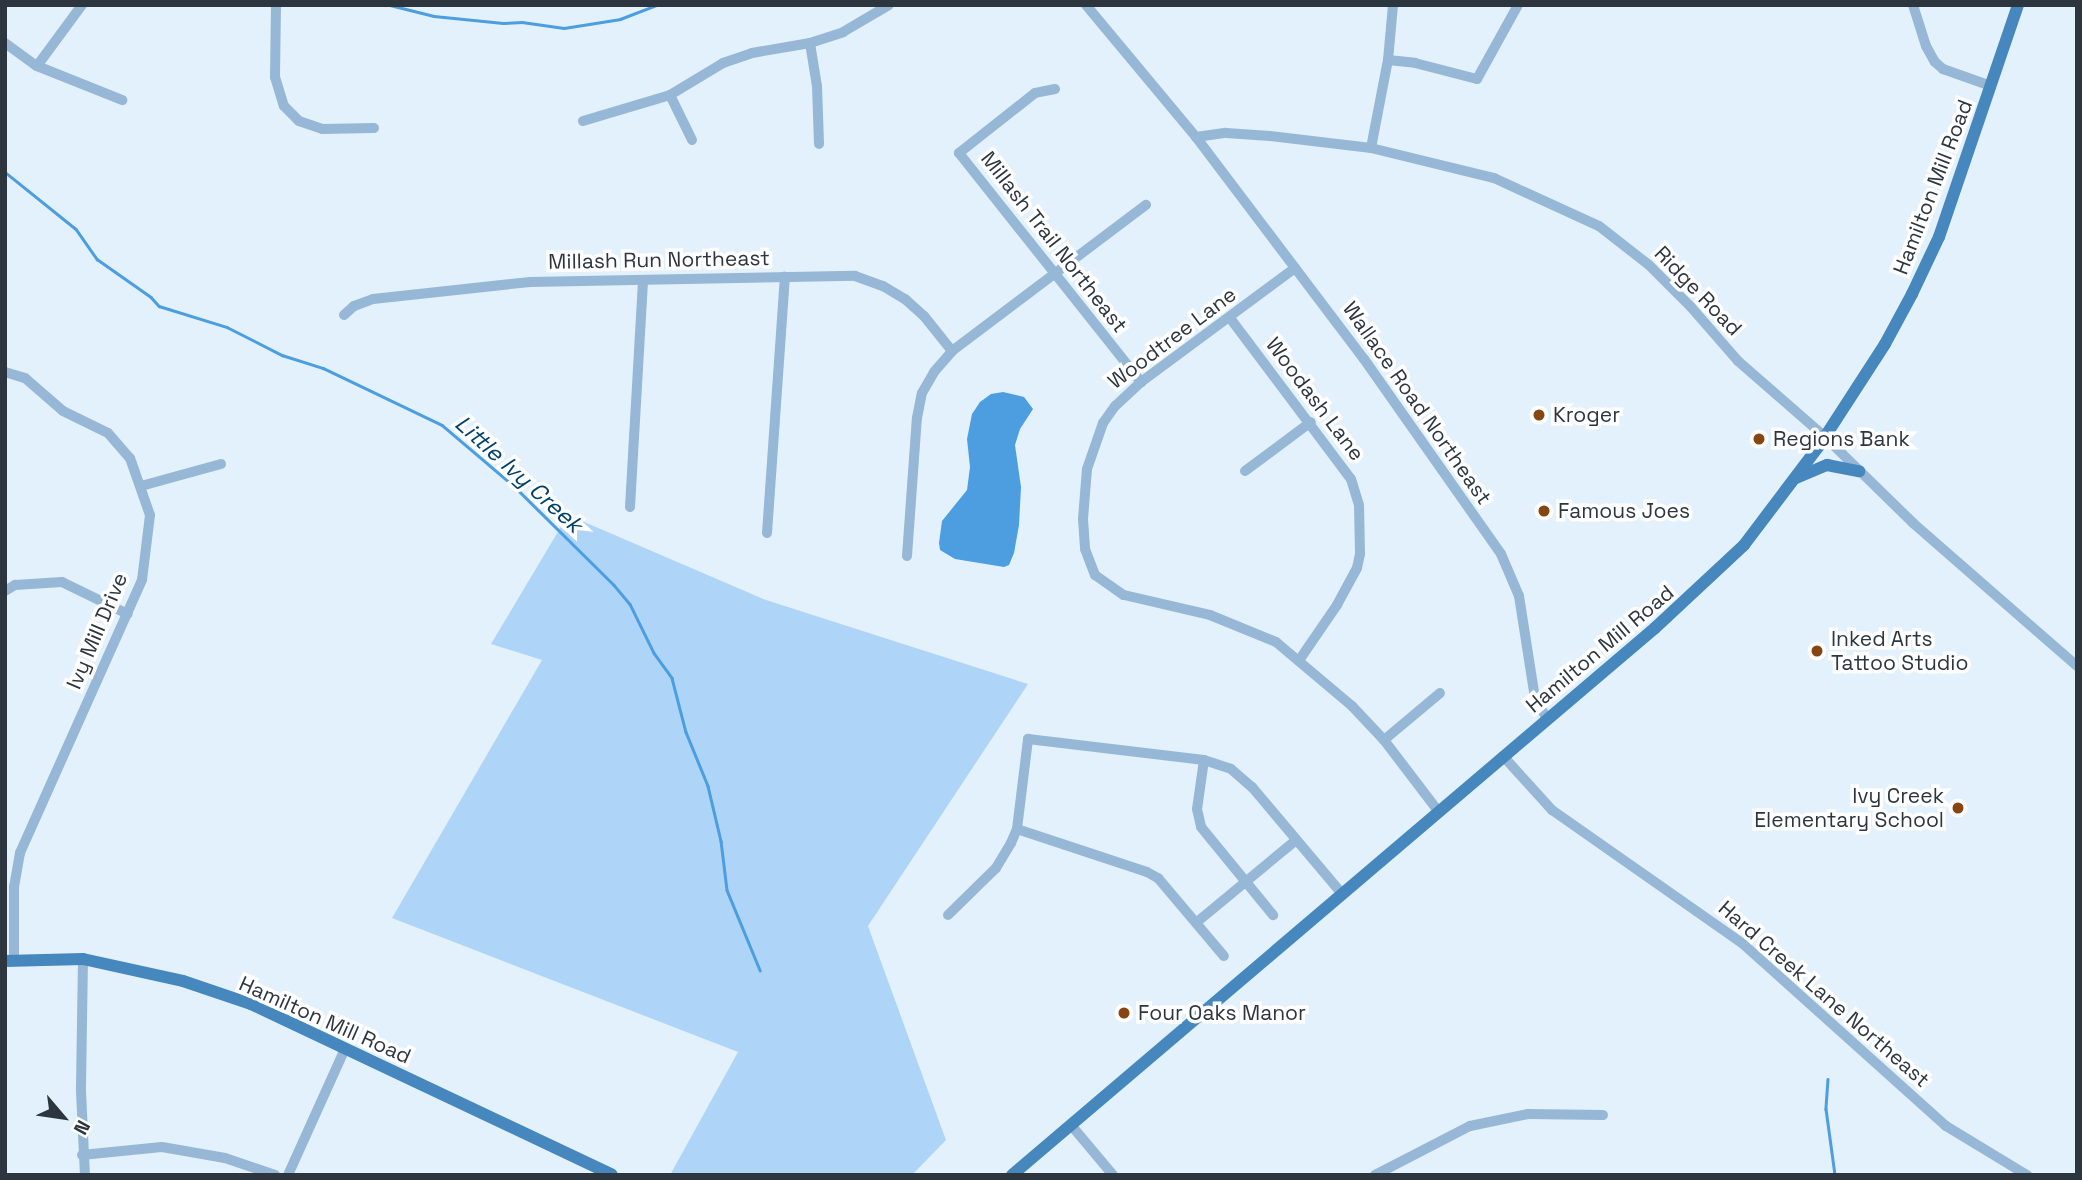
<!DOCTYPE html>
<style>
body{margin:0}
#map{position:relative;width:2082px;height:1180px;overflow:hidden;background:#e3f1fd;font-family:"Space Grotesk",sans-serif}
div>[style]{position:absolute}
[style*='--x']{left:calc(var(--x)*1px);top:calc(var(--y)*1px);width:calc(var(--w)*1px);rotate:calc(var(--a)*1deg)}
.green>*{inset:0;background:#aed5f7}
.water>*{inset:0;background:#4c9ee0}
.stream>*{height:2.5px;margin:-1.25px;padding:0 1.25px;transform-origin:1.25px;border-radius:1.25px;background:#4c9ee0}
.minor>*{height:10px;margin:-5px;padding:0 5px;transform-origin:5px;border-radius:5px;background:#96b8d6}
.major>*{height:12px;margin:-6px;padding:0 6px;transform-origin:6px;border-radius:6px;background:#4688be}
.dots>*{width:19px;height:19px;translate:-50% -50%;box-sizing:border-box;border:4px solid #fff;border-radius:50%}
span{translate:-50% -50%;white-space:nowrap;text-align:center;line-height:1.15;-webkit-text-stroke:7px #fff;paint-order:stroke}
.street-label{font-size:21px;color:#2d363f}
.poi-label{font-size:21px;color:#2d363f}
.left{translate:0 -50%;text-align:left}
.right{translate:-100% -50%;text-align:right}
.water-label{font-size:23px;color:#00416b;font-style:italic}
.frame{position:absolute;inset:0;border:7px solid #2d363f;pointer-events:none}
.north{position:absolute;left:28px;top:1082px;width:70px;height:70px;-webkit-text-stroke:5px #fff;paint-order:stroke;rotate:119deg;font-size:19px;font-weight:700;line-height:28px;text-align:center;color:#2d363f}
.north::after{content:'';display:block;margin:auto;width:24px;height:32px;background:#2d363f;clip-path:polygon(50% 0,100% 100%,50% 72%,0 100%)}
</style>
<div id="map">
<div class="green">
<i style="clip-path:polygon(568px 515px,766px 600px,1028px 684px,868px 926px,946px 1140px,912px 1175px,670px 1175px,738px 1052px,392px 918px,542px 660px,491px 644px)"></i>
</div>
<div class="water">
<i style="clip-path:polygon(1003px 392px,1024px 397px,1033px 409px,1020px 429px,1015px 445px,1021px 487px,1019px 525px,1014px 553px,1009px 565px,1004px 567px,955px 559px,940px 550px,939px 543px,942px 521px,967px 490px,970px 467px,967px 439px,972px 414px,980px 402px,991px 394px)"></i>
</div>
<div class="stream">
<i style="--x:390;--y:5;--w:45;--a:14"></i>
<i style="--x:434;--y:16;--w:69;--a:5.8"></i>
<i style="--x:503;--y:23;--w:19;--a:-3"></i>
<i style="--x:522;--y:22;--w:42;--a:8.1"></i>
<i style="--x:564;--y:28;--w:57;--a:-9.1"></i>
<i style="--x:620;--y:19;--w:39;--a:-21"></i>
<i style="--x:5;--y:172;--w:91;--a:38.8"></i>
<i style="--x:76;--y:229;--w:37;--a:55"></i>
<i style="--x:97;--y:259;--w:66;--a:35.1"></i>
<i style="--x:151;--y:297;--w:12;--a:48"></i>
<i style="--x:159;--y:306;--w:71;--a:17.2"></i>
<i style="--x:227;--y:327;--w:62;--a:27"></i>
<i style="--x:282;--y:355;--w:43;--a:17.6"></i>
<i style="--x:323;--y:368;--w:132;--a:25.6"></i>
<i style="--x:442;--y:425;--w:96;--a:40.3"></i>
<i style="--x:515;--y:487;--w:139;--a:44.7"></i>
<i style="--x:614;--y:585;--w:25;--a:50"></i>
<i style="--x:630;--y:604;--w:55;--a:63.9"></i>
<i style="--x:654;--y:653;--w:31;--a:54"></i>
<i style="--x:672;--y:678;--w:56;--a:75.5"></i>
<i style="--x:686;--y:732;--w:58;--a:67.8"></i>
<i style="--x:708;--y:786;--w:57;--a:76.7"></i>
<i style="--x:721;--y:841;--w:49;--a:83"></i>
<i style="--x:727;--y:890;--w:87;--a:67.6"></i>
<i style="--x:1828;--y:1079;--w:30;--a:94"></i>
<i style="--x:1826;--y:1109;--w:67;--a:82.2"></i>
</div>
<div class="minor">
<i style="--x:276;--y:5;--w:72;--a:90.8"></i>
<i style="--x:275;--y:77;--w:30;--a:73"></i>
<i style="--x:284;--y:106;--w:21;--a:45"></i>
<i style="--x:299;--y:121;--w:24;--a:19"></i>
<i style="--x:322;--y:129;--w:52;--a:-1.1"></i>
<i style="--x:1086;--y:5;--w:172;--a:50.2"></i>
<i style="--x:1196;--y:137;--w:278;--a:52.9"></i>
<i style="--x:1364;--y:359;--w:238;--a:54.9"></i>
<i style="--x:1501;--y:554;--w:46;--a:66.8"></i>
<i style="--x:1519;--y:596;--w:103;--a:81.1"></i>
<i style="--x:1535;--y:698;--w:24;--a:60"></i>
<i style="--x:1913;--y:5;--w:43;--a:72.4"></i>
<i style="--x:1926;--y:46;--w:18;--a:61"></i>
<i style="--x:1935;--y:62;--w:11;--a:41"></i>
<i style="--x:1943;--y:69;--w:51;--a:19.5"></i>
<i style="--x:5;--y:43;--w:39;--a:36"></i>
<i style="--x:37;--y:66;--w:92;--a:21.8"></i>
<i style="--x:810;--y:43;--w:44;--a:80.8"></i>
<i style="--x:817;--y:86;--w:58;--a:88"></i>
<i style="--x:1388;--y:60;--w:27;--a:6"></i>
<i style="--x:1415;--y:63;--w:64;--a:14.5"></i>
<i style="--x:1477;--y:79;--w:85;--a:-61"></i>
<i style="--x:37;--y:66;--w:76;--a:-53.6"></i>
<i style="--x:1055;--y:89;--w:20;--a:169"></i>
<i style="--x:1035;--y:93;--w:97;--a:141.7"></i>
<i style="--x:959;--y:153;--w:293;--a:51.5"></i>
<i style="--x:670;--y:95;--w:50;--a:63.9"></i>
<i style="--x:583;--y:121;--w:91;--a:-16.6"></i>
<i style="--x:670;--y:95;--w:62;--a:-31.1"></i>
<i style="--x:723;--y:63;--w:31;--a:-19"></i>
<i style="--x:752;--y:53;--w:59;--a:-9.8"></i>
<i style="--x:810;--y:43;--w:35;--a:-18"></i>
<i style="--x:843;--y:32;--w:53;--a:-30.4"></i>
<i style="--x:1196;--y:137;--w:30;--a:-8"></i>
<i style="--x:1226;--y:133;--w:44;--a:3.9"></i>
<i style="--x:1270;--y:136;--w:102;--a:6.8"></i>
<i style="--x:1371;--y:148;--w:127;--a:13.7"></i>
<i style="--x:1494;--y:178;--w:115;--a:24.6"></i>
<i style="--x:1599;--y:226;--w:63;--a:38"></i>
<i style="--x:1649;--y:265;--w:59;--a:45"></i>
<i style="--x:1691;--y:307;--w:72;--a:49"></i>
<i style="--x:1738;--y:361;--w:116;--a:41.1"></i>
<i style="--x:1825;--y:437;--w:123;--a:44.3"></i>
<i style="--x:1913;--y:523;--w:218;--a:41.1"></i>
<i style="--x:1371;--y:148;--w:90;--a:-79.1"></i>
<i style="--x:1388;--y:60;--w:55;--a:-84.8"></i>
<i style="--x:1295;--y:268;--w:192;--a:143.5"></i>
<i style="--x:1141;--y:382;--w:35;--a:137"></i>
<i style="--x:1115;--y:406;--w:21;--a:125"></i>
<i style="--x:1103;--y:423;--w:49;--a:109.2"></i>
<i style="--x:1087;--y:469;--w:50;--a:94.6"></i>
<i style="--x:1083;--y:519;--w:30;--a:86"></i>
<i style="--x:1085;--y:549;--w:28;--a:69"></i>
<i style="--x:1095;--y:575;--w:35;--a:35"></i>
<i style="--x:1124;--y:595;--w:88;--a:13.1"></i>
<i style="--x:1210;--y:615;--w:71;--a:22.2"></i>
<i style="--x:1276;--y:642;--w:99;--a:40.1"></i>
<i style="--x:1352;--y:706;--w:47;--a:46.7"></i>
<i style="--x:1384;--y:740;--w:89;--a:52.7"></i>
<i style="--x:344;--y:315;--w:13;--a:-42"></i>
<i style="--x:354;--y:306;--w:20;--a:-20"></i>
<i style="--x:373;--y:299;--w:158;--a:-6.2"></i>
<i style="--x:530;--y:282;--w:325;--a:-1.1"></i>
<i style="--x:855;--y:276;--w:30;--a:20"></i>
<i style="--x:883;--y:286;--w:26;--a:31"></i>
<i style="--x:905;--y:299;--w:25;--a:42"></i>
<i style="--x:924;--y:316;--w:45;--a:51.3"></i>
<i style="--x:1230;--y:318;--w:201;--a:53.1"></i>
<i style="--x:1351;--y:479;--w:27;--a:73"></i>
<i style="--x:1359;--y:505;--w:49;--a:88.8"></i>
<i style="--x:1360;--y:554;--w:14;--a:102"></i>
<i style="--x:1357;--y:568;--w:42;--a:118.4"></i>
<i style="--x:1337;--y:605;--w:65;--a:124.4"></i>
<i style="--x:5;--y:372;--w:21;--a:17"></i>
<i style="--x:25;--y:378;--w:50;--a:41"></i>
<i style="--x:63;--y:411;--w:50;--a:26.1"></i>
<i style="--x:108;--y:433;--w:33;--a:49"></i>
<i style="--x:130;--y:458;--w:60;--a:70.7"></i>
<i style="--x:150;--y:515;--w:65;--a:97"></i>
<i style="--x:142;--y:580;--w:299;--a:114.1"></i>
<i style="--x:20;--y:853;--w:35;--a:100"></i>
<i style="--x:14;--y:887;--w:74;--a:90"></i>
<i style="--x:1245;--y:471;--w:82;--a:-36.6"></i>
<i style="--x:141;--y:486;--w:83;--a:-15.4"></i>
<i style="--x:630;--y:507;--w:227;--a:-86.7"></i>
<i style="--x:767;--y:533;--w:257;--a:-86"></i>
<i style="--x:907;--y:556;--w:138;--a:-85.9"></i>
<i style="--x:917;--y:418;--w:25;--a:-79"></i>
<i style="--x:922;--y:393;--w:24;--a:-60"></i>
<i style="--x:934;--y:372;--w:28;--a:-49"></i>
<i style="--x:952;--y:351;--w:243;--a:-37"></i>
<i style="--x:5;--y:591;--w:12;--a:-31"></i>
<i style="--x:15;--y:585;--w:47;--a:-3.7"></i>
<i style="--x:62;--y:582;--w:73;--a:25.9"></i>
<i style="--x:1384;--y:740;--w:73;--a:-40"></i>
<i style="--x:1503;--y:756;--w:73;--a:47.8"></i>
<i style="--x:1552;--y:810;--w:232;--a:35"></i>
<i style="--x:1742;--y:943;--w:274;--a:41.9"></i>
<i style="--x:1946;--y:1126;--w:95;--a:31.2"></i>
<i style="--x:1204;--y:760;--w:49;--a:98.1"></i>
<i style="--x:1197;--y:809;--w:18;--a:77"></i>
<i style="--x:1201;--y:827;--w:114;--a:50.7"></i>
<i style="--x:1017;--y:829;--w:137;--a:18.3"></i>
<i style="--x:1147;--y:872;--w:13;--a:29"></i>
<i style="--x:1158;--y:878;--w:102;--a:49.8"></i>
<i style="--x:948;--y:915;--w:67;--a:-44.4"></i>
<i style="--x:996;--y:868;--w:29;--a:-59"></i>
<i style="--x:1011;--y:843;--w:15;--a:-67"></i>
<i style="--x:1017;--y:829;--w:91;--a:-83"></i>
<i style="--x:1028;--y:739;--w:177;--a:6.8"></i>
<i style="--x:1204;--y:760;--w:28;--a:18"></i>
<i style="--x:1231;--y:769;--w:28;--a:41"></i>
<i style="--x:1252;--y:787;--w:140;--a:49.9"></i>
<i style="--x:1197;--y:922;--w:127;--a:-39.6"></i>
<i style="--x:83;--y:959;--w:132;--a:90.9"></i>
<i style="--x:81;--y:1091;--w:84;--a:87.3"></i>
<i style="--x:1071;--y:1125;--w:65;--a:50"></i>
<i style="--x:82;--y:1155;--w:80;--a:-5.7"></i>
<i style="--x:162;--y:1147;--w:64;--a:9.9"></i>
<i style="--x:225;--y:1158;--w:53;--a:18.8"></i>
<i style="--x:288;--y:1175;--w:138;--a:-65.7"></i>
<i style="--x:1375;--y:1175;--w:107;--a:-27.3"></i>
<i style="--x:1470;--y:1126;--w:59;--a:-11.7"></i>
<i style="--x:1528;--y:1114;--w:75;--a:0.8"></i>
</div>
<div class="major">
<i style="--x:1796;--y:478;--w:34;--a:-23"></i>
<i style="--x:1827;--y:465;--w:33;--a:11"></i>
<i style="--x:5;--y:961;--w:78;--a:-1.5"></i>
<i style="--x:83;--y:959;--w:102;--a:12.4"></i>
<i style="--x:183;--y:981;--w:72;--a:18.7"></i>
<i style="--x:251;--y:1004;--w:399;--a:25.3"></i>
<i style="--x:1012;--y:1175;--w:844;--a:-40.39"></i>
<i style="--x:1655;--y:628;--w:122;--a:-43"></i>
<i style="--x:1744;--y:545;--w:124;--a:-52.9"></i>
<i style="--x:1819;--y:446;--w:121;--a:-57.1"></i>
<i style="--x:1885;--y:344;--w:57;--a:-61.6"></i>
<i style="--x:1912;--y:294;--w:63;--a:-64.7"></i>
<i style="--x:1939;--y:237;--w:245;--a:-71.2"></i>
</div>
<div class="dots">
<i style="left:1539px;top:415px;background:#874512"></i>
<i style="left:1759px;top:439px;background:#874512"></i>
<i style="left:1544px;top:511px;background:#874512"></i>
<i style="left:1817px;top:651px;background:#874512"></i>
<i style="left:1958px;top:808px;background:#874512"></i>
<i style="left:1124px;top:1013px;background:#874512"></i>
</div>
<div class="street-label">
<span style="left:1933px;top:187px;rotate:-69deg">Hamilton Mill Road</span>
<span style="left:1054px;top:242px;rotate:52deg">Millash Trail Northeast</span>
<span style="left:659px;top:260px;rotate:-1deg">Millash Run Northeast</span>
<span style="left:1698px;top:291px;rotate:46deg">Ridge Road</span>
<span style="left:1172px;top:338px;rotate:-37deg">Woodtree Lane</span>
<span style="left:1315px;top:399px;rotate:53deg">Woodash Lane</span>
<span style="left:1417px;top:403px;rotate:55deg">Wallace Road Northeast</span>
<span style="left:97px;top:631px;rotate:-67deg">Ivy Mill Drive</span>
<span style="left:1600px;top:649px;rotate:-40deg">Hamilton Mill Road</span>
<span style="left:1824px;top:994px;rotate:41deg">Hard Creek Lane Northeast</span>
<span style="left:325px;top:1020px;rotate:24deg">Hamilton Mill Road</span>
</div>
<div class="poi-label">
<span class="left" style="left:1553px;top:415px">Kroger</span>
<span class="left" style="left:1773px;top:439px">Regions Bank</span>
<span class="left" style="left:1558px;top:511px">Famous Joes</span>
<span class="left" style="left:1831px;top:651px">Inked Arts<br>Tattoo Studio</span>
<span class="right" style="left:1944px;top:808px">Ivy Creek<br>Elementary School</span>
<span class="left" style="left:1138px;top:1013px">Four Oaks Manor</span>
</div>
<div class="water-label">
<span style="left:519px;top:474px;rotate:42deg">Little Ivy Creek</span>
</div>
<div class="frame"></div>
<div class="north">N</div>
</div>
